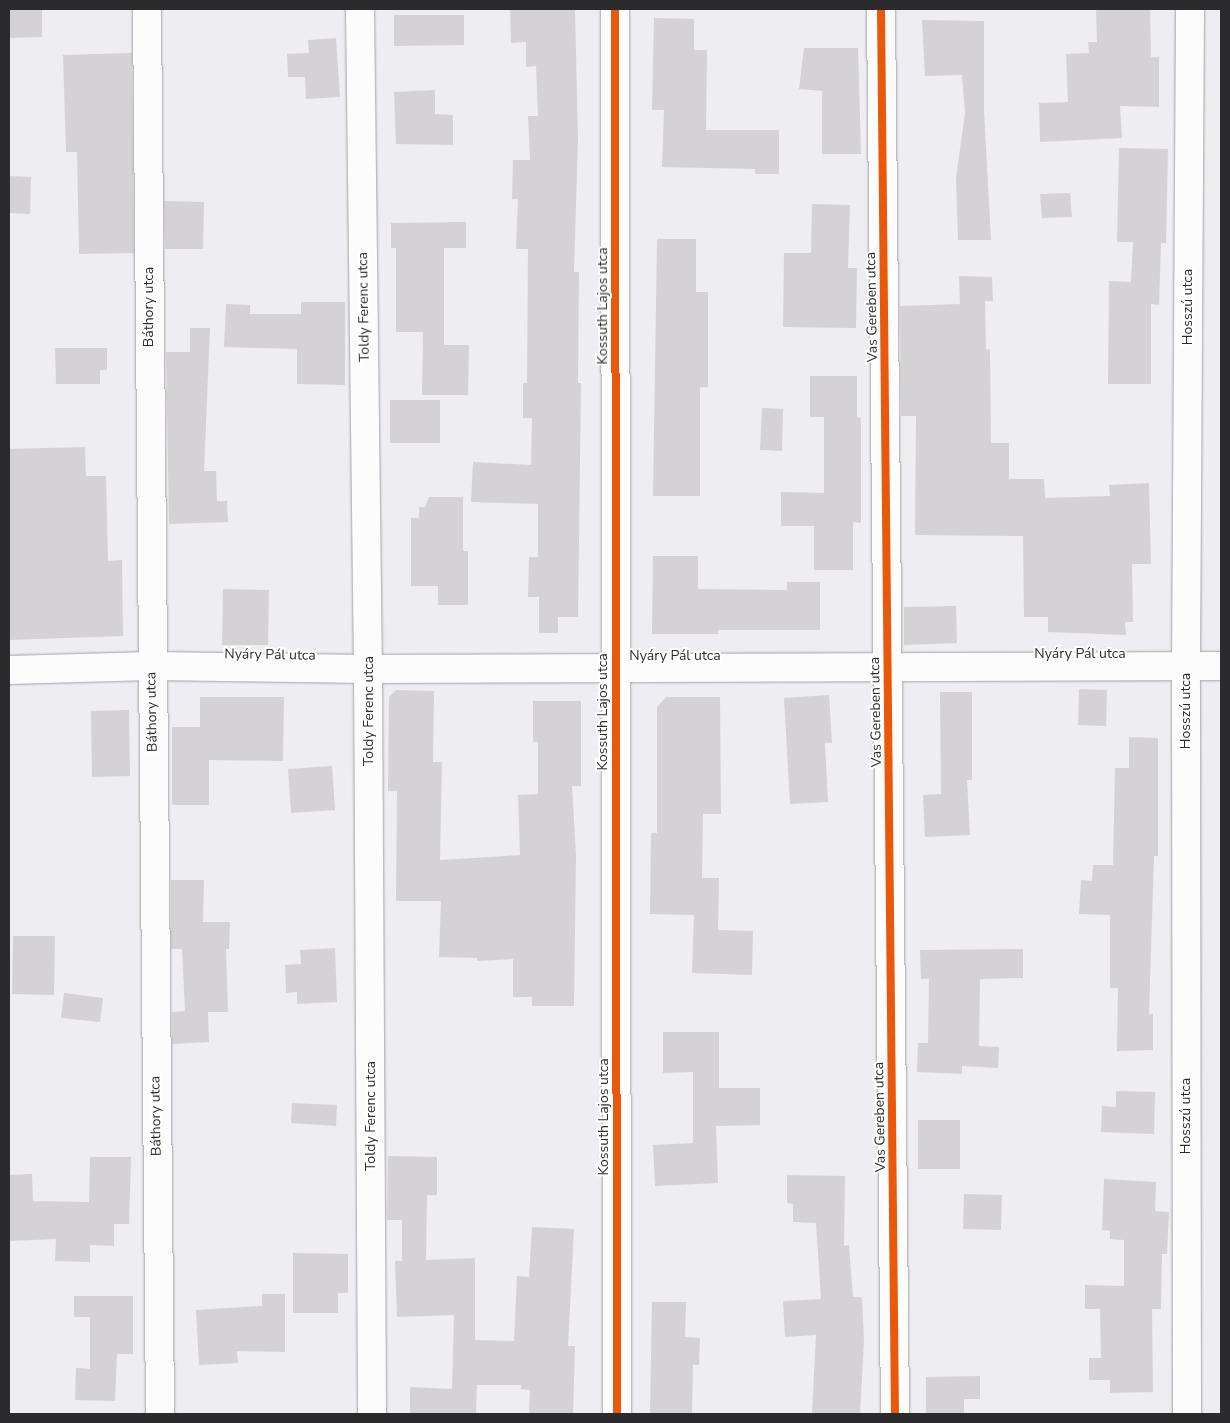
<!DOCTYPE html>
<meta charset="utf-8">
<style>
body{margin:0}
#map{position:relative;width:1230px;height:1423px;overflow:hidden;background:#eeedf1;font-family:"Nunito Sans",sans-serif}
div>[style]{position:absolute}
[style*='--x']{left:calc(var(--x)*1px);top:calc(var(--y)*1px);width:calc(var(--w)*1px);rotate:calc(var(--a)*1deg)}
.building>*{inset:0;background:#d4d2d4}
.roads{filter:drop-shadow(0 0 1px #a2a2a5) drop-shadow(0 0 1px #a2a2a5)}
.minor>*{height:28px;margin:-14px;padding:0 14px;transform-origin:14px;border-radius:14px;background:#fcfcfd}
.cycleway>*{height:8px;margin:-4px;padding:0 4px;transform-origin:4px;border-radius:4px;background:#e8590c}
span{translate:-50% -50%;white-space:nowrap;text-align:center;line-height:1.15;-webkit-text-stroke:4px #fff;paint-order:stroke}
.street-label{font-size:14px;color:#2b2b2d}
.frame{position:absolute;inset:0;border:10px solid #2b2b2d;pointer-events:none}
</style>
<div id="map">
<div class="building">
<i style="clip-path:polygon(9px 9px,42px 9px,42px 37px,9px 38px)"></i>
<i style="clip-path:polygon(510px 9px,575px 9px,578px 140px,574px 272px,579px 272px,578px 383px,581px 383px,578px 617px,558px 617px,558px 633px,539px 633px,539px 597px,528px 597px,529px 557px,538px 557px,538px 504px,471px 502px,473px 462px,531px 465px,532px 418px,523px 418px,523px 383px,527px 383px,528px 249px,516px 249px,518px 199px,512px 199px,513px 160px,530px 160px,528px 116px,538px 116px,536px 66px,526px 67px,526px 42px,511px 43px)"></i>
<i style="clip-path:polygon(1096px 9px,1150px 9px,1151px 57px,1159px 57px,1159px 107px,1120px 106px,1122px 138px,1040px 142px,1039px 103px,1068px 102px,1066px 54px,1089px 53px,1088px 42px,1097px 42px)"></i>
<i style="clip-path:polygon(394px 15px,464px 15px,464px 45px,394px 46px)"></i>
<i style="clip-path:polygon(654px 18px,694px 19px,694px 50px,707px 50px,706px 130px,779px 130px,779px 174px,755px 174px,755px 169px,662px 167px,664px 110px,652px 110px)"></i>
<i style="clip-path:polygon(922px 20px,984px 21px,984px 110px,991px 240px,958px 240px,956px 178px,965px 113px,962px 75px,925px 76px)"></i>
<i style="clip-path:polygon(336px 38px,340px 97px,306px 99px,305px 77px,288px 77px,287px 54px,309px 53px,308px 40px)"></i>
<i style="clip-path:polygon(804px 48px,858px 48px,861px 154px,822px 154px,822px 91px,799px 89px)"></i>
<i style="clip-path:polygon(132px 53px,134px 253px,79px 254px,77px 152px,66px 152px,63px 55px)"></i>
<i style="clip-path:polygon(435px 90px,435px 114px,453px 115px,453px 145px,396px 144px,394px 92px)"></i>
<i style="clip-path:polygon(1119px 148px,1168px 149px,1166px 243px,1161px 243px,1159px 305px,1151px 304px,1151px 384px,1108px 384px,1109px 281px,1131px 282px,1133px 242px,1117px 242px)"></i>
<i style="clip-path:polygon(9px 176px,31px 177px,30px 214px,9px 213px)"></i>
<i style="clip-path:polygon(1070px 193px,1072px 217px,1042px 218px,1040px 194px)"></i>
<i style="clip-path:polygon(164px 201px,204px 202px,203px 249px,165px 249px)"></i>
<i style="clip-path:polygon(812px 204px,850px 205px,848px 268px,857px 268px,856px 328px,783px 327px,784px 253px,811px 253px)"></i>
<i style="clip-path:polygon(466px 222px,466px 248px,444px 248px,444px 345px,469px 345px,468px 395px,422px 395px,423px 332px,396px 332px,396px 248px,391px 248px,391px 223px)"></i>
<i style="clip-path:polygon(657px 239px,696px 239px,696px 292px,708px 292px,708px 387px,700px 387px,700px 496px,653px 496px)"></i>
<i style="clip-path:polygon(959px 276px,992px 277px,993px 301px,985px 301px,986px 350px,990px 349px,991px 443px,1009px 443px,1009px 479px,1044px 479px,1045px 498px,1110px 496px,1109px 485px,1149px 483px,1151px 564px,1132px 564px,1133px 622px,1125px 622px,1126px 635px,1048px 632px,1048px 617px,1024px 617px,1023px 536px,915px 535px,916px 416px,901px 416px,900px 306px,960px 304px)"></i>
<i style="clip-path:polygon(301px 302px,345px 302px,345px 385px,297px 384px,297px 349px,224px 347px,226px 304px,250px 305px,250px 314px,301px 314px)"></i>
<i style="clip-path:polygon(190px 328px,210px 328px,204px 471px,216px 471px,217px 501px,227px 501px,228px 522px,169px 524px,166px 352px,190px 352px)"></i>
<i style="clip-path:polygon(55px 348px,107px 348px,107px 370px,100px 370px,100px 384px,56px 384px)"></i>
<i style="clip-path:polygon(810px 376px,857px 376px,857px 417px,861px 418px,861px 523px,853px 522px,853px 570px,814px 570px,814px 526px,781px 526px,781px 492px,824px 493px,824px 417px,810px 417px)"></i>
<i style="clip-path:polygon(390px 400px,440px 400px,440px 443px,390px 443px)"></i>
<i style="clip-path:polygon(762px 408px,783px 409px,782px 451px,760px 450px)"></i>
<i style="clip-path:polygon(85px 447px,86px 476px,106px 476px,108px 561px,122px 560px,123px 636px,9px 640px,9px 449px)"></i>
<i style="clip-path:polygon(429px 497px,463px 497px,463px 551px,468px 551px,468px 605px,438px 605px,438px 586px,411px 586px,411px 518px,419px 518px,419px 507px,425px 507px)"></i>
<i style="clip-path:polygon(653px 556px,698px 556px,698px 589px,787px 590px,787px 582px,820px 582px,820px 630px,718px 630px,718px 634px,652px 634px)"></i>
<i style="clip-path:polygon(223px 589px,269px 590px,268px 645px,222px 645px)"></i>
<i style="clip-path:polygon(956px 606px,957px 643px,904px 645px,904px 607px)"></i>
<i style="clip-path:polygon(1079px 689px,1107px 690px,1106px 726px,1078px 725px)"></i>
<i style="clip-path:polygon(396px 690px,434px 691px,433px 762px,442px 762px,440px 860px,520px 855px,518px 795px,538px 794px,538px 742px,533px 742px,533px 701px,581px 701px,581px 786px,572px 786px,576px 855px,574px 1006px,532px 1006px,532px 997px,513px 997px,513px 959px,477px 961px,477px 958px,439px 957px,441px 901px,396px 901px,397px 791px,388px 791px,389px 697px)"></i>
<i style="clip-path:polygon(940px 692px,972px 692px,972px 780px,967px 780px,970px 835px,925px 837px,923px 795px,941px 794px)"></i>
<i style="clip-path:polygon(829px 695px,832px 743px,825px 743px,828px 802px,790px 804px,784px 698px)"></i>
<i style="clip-path:polygon(200px 697px,284px 697px,283px 761px,209px 760px,209px 805px,172px 805px,172px 727px,200px 727px)"></i>
<i style="clip-path:polygon(666px 697px,720px 697px,721px 814px,703px 814px,702px 878px,719px 878px,718px 930px,753px 931px,752px 975px,692px 973px,694px 915px,650px 914px,651px 833px,657px 833px,657px 707px)"></i>
<i style="clip-path:polygon(129px 710px,130px 776px,92px 777px,91px 711px)"></i>
<i style="clip-path:polygon(1129px 737px,1158px 738px,1158px 856px,1154px 856px,1149px 1014px,1153px 1014px,1153px 1050px,1117px 1051px,1118px 988px,1110px 988px,1110px 915px,1079px 914px,1081px 880px,1092px 881px,1093px 865px,1113px 865px,1115px 768px,1129px 768px)"></i>
<i style="clip-path:polygon(332px 766px,335px 810px,291px 813px,288px 769px)"></i>
<i style="clip-path:polygon(171px 880px,204px 880px,203px 922px,230px 922px,229px 949px,226px 949px,228px 1012px,208px 1012px,209px 1042px,172px 1044px,172px 1012px,185px 1011px,182px 949px,171px 949px)"></i>
<i style="clip-path:polygon(13px 936px,55px 936px,54px 995px,12px 994px)"></i>
<i style="clip-path:polygon(335px 948px,337px 1002px,297px 1004px,297px 992px,286px 993px,285px 965px,301px 964px,300px 950px)"></i>
<i style="clip-path:polygon(1023px 949px,1023px 978px,980px 979px,979px 1046px,999px 1047px,998px 1068px,962px 1066px,962px 1074px,917px 1072px,918px 1043px,928px 1043px,929px 979px,921px 979px,920px 950px)"></i>
<i style="clip-path:polygon(64px 993px,103px 998px,100px 1022px,61px 1018px)"></i>
<i style="clip-path:polygon(663px 1032px,719px 1032px,719px 1088px,760px 1088px,760px 1125px,716px 1126px,718px 1183px,655px 1186px,653px 1145px,693px 1143px,693px 1072px,663px 1073px)"></i>
<i style="clip-path:polygon(1116px 1091px,1155px 1092px,1154px 1134px,1101px 1132px,1102px 1106px,1116px 1107px)"></i>
<i style="clip-path:polygon(292px 1103px,337px 1105px,336px 1126px,291px 1123px)"></i>
<i style="clip-path:polygon(918px 1120px,960px 1120px,960px 1169px,918px 1169px)"></i>
<i style="clip-path:polygon(388px 1156px,437px 1157px,437px 1195px,427px 1195px,426px 1260px,475px 1258px,475px 1340px,514px 1341px,517px 1276px,529px 1277px,532px 1227px,574px 1229px,568px 1346px,575px 1346px,573px 1414px,529px 1414px,530px 1390px,521px 1389px,521px 1385px,477px 1385px,476px 1414px,410px 1414px,410px 1387px,452px 1389px,454px 1315px,397px 1317px,395px 1261px,402px 1261px,402px 1220px,387px 1220px)"></i>
<i style="clip-path:polygon(90px 1157px,131px 1157px,129px 1224px,114px 1224px,114px 1246px,90px 1245px,90px 1262px,55px 1261px,56px 1239px,9px 1241px,9px 1175px,32px 1174px,33px 1201px,89px 1202px)"></i>
<i style="clip-path:polygon(787px 1175px,845px 1176px,844px 1246px,849px 1245px,853px 1297px,862px 1297px,864px 1340px,860px 1414px,812px 1414px,816px 1335px,785px 1337px,783px 1301px,821px 1299px,816px 1223px,793px 1222px,793px 1204px,787px 1203px)"></i>
<i style="clip-path:polygon(1104px 1179px,1156px 1182px,1155px 1211px,1169px 1212px,1167px 1254px,1162px 1254px,1161px 1309px,1152px 1309px,1153px 1392px,1110px 1393px,1110px 1380px,1089px 1380px,1089px 1358px,1101px 1358px,1100px 1309px,1085px 1309px,1085px 1285px,1124px 1286px,1124px 1240px,1110px 1239px,1110px 1231px,1102px 1230px)"></i>
<i style="clip-path:polygon(964px 1194px,1002px 1195px,1001px 1230px,963px 1229px)"></i>
<i style="clip-path:polygon(293px 1253px,348px 1254px,348px 1293px,338px 1293px,338px 1313px,293px 1313px)"></i>
<i style="clip-path:polygon(262px 1294px,285px 1294px,285px 1352px,237px 1351px,238px 1363px,199px 1365px,196px 1310px,262px 1306px)"></i>
<i style="clip-path:polygon(74px 1296px,133px 1296px,133px 1354px,117px 1354px,115px 1401px,75px 1400px,76px 1368px,90px 1369px,90px 1317px,74px 1317px)"></i>
<i style="clip-path:polygon(652px 1302px,686px 1302px,685px 1337px,700px 1338px,699px 1365px,693px 1365px,692px 1414px,650px 1414px)"></i>
<i style="clip-path:polygon(980px 1376px,980px 1399px,964px 1399px,964px 1414px,926px 1414px,926px 1377px)"></i>
</div>
<div class="roads">
<div class="minor">
<i style="--x:147;--y:9;--w:1405;--a:89.47"></i>
<i style="--x:360;--y:9;--w:660;--a:89.31"></i>
<i style="--x:368;--y:669;--w:745;--a:89.69"></i>
<i style="--x:615;--y:9;--w:1405;--a:89.92"></i>
<i style="--x:881;--y:9;--w:1405;--a:89.43"></i>
<i style="--x:9;--y:670;--w:142;--a:-1.6"></i>
<i style="--x:151;--y:666;--w:217;--a:0.8"></i>
<i style="--x:368;--y:669;--w:853;--a:-0.2"></i>
<i style="--x:1187;--y:1414;--w:748;--a:-90.08"></i>
<i style="--x:1186;--y:666;--w:657;--a:-89.65"></i>
</div>
</div>
<div class="cycleway">
<i style="--x:615;--y:9;--w:1405;--a:89.92"></i>
<i style="--x:881;--y:9;--w:1405;--a:89.43"></i>
</div>
<div class="street-label">
<span style="left:603px;top:306px;rotate:-90deg">Kossuth Lajos utca</span>
<span style="left:149px;top:307px;rotate:-90deg">Báthory utca</span>
<span style="left:364px;top:307px;rotate:-91deg">Toldy Ferenc utca</span>
<span style="left:872px;top:307px;rotate:-91deg">Vas Gereben utca</span>
<span style="left:1188px;top:307px;rotate:-90deg">Hosszú utca</span>
<span style="left:1080px;top:654px">Nyáry Pál utca</span>
<span style="left:270px;top:655px;rotate:1deg">Nyáry Pál utca</span>
<span style="left:675px;top:656px">Nyáry Pál utca</span>
<span style="left:369px;top:711px;rotate:-90deg">Toldy Ferenc utca</span>
<span style="left:1186px;top:711px;rotate:-90deg">Hosszú utca</span>
<span style="left:152px;top:712px;rotate:-91deg">Báthory utca</span>
<span style="left:603px;top:712px;rotate:-90deg">Kossuth Lajos utca</span>
<span style="left:876px;top:712px;rotate:-91deg">Vas Gereben utca</span>
<span style="left:156px;top:1116px;rotate:-91deg">Báthory utca</span>
<span style="left:371px;top:1116px;rotate:-90deg">Toldy Ferenc utca</span>
<span style="left:1186px;top:1116px;rotate:-90deg">Hosszú utca</span>
<span style="left:604px;top:1117px;rotate:-90deg">Kossuth Lajos utca</span>
<span style="left:880px;top:1117px;rotate:-91deg">Vas Gereben utca</span>
</div>
<div class="frame"></div>
</div>
